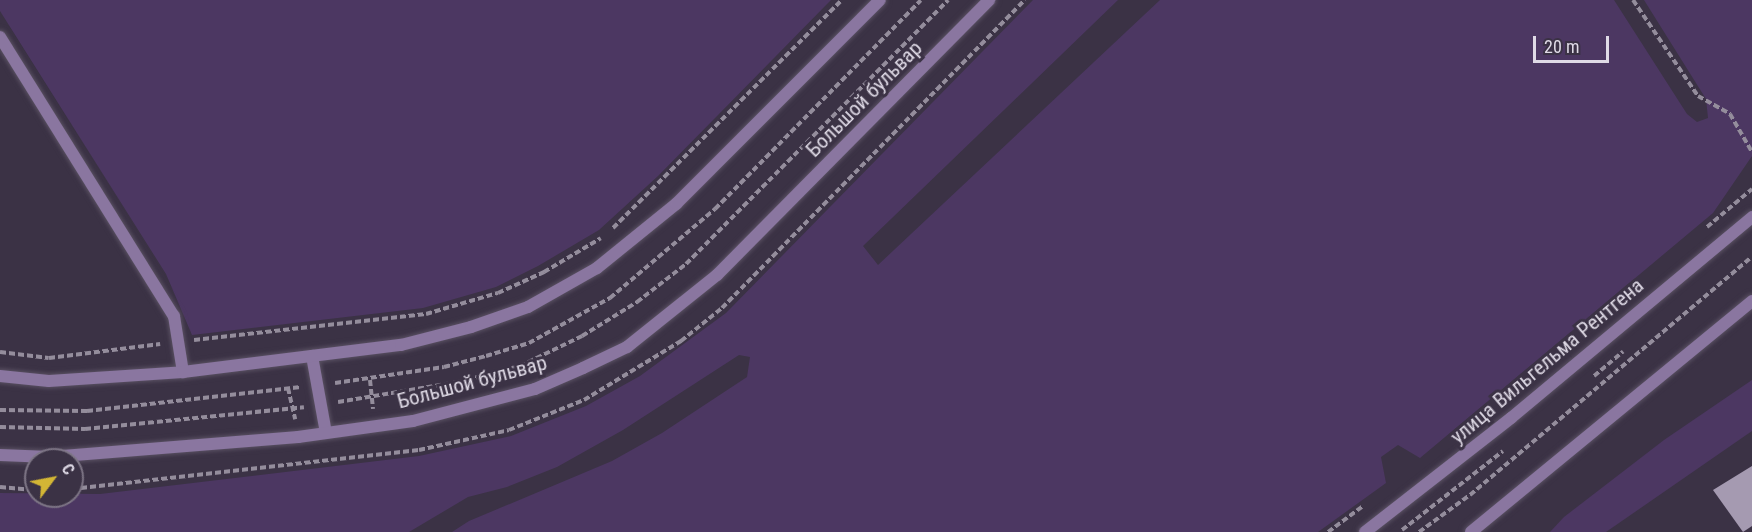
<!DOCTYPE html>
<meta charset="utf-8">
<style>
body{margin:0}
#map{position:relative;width:1752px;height:532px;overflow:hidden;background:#3b3245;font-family:"Roboto Condensed",sans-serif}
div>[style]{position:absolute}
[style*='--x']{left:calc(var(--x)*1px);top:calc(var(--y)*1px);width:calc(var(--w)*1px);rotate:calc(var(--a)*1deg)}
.green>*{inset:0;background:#4c3762}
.building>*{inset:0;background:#a59ab1}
.path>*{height:4px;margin-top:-2px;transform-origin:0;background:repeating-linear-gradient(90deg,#948d9c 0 6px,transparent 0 9px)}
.roads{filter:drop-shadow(0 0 2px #595062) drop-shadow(0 0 2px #595062)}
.service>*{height:12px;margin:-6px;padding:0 6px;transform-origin:6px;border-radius:6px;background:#8a76a0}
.minor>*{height:12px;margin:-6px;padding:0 6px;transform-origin:6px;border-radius:6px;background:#8a76a0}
span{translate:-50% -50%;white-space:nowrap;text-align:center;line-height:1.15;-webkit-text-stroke:6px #3b3245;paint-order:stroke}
.street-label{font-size:21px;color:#dfdae6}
.north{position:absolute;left:24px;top:448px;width:60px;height:60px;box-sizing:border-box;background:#3b3245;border:2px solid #7d7585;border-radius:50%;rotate:58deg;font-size:16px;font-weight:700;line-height:24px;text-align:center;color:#dfdae6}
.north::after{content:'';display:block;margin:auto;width:21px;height:27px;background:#d3b635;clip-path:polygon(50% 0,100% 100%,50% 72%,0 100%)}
.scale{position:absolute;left:1533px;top:36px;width:76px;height:27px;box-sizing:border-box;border:3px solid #dfdae6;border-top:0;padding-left:8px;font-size:18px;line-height:21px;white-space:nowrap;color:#dfdae6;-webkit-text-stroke:4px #3b3245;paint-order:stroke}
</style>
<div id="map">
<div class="green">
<i style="clip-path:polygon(0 0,831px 0,658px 176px,599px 230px,538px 266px,496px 287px,423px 308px,192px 335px,166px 274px,0 11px)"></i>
<i style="clip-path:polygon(1033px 0,1118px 0,863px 246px,878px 265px,1160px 0,1614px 0,1687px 114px,1697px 122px,1708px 118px,1706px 99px,1644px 0,1752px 0,1752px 156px,1713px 213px,1420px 458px,1398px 445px,1381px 457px,1386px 483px,1318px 532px,452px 532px,469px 521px,612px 461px,662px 433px,747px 377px,750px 357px,739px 355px,623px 430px,557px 467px,507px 487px,468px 497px,409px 532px,0 532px,0 493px,100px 494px,419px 456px,511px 436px,586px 406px,640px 376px,726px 313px)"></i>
<i style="clip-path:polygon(1752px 380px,1752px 431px,1606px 532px,1550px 532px,1564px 517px,1664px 440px)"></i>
</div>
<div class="building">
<i style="clip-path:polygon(1752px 466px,1752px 526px,1743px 532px,1713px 490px)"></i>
</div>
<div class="path">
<i style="--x:1633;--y:0;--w:116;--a:55.9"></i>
<i style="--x:1698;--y:96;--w:37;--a:29"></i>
<i style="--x:1730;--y:114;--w:44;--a:59.9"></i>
<i style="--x:1707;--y:227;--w:59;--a:-40.2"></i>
<i style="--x:613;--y:228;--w:323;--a:-44.9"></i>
<i style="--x:194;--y:340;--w:233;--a:-6.4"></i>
<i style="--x:426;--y:314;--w:75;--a:-16.3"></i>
<i style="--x:498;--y:293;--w:51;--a:-24.5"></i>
<i style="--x:544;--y:272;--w:66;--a:-30.8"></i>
<i style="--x:0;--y:352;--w:49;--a:7"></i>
<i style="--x:49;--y:358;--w:112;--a:-7.2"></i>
<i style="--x:1594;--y:376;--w:38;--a:-40"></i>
<i style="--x:370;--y:380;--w:29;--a:84"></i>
<i style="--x:335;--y:383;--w:110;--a:-8.4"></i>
<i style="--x:444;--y:367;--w:43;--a:-14.7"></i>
<i style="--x:486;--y:356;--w:45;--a:-16.8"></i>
<i style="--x:529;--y:343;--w:93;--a:-29.1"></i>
<i style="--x:610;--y:298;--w:138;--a:-40.3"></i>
<i style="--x:715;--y:209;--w:293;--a:-45.4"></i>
<i style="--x:288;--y:388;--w:32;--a:77"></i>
<i style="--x:338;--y:402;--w:122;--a:-9.5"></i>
<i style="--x:458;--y:382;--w:64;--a:-14.5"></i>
<i style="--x:520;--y:366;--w:69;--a:-25.8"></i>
<i style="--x:582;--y:336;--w:65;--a:-31.7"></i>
<i style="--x:637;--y:302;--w:62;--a:-37.8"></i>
<i style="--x:686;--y:264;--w:372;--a:-45.2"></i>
<i style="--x:0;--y:410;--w:87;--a:0.7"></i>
<i style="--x:87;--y:411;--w:215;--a:-6.4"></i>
<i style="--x:0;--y:427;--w:85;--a:1.3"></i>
<i style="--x:85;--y:429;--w:220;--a:-5.7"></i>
<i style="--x:0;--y:487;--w:36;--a:5"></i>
<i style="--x:72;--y:489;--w:349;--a:-6.4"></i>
<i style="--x:419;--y:450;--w:92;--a:-12.5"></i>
<i style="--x:509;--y:430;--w:81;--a:-21.8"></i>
<i style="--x:584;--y:400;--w:114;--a:-31.3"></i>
<i style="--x:681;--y:341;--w:53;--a:-38.8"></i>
<i style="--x:722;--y:308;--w:432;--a:-45.5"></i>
<i style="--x:1402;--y:530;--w:128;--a:-38"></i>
<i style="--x:1328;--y:532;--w:44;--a:-36.6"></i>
<i style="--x:1419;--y:532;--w:63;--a:-36"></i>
<i style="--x:1470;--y:495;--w:369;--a:-40.2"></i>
</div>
<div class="roads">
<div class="service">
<i style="--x:0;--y:37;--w:329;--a:58.1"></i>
<i style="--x:174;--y:316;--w:57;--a:80.9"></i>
</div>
<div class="minor">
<i style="--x:312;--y:356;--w:78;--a:79.7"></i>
<i style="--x:0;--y:376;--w:49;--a:5.8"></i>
<i style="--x:49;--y:381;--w:134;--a:-3.8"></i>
<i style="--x:183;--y:372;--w:220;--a:-7.1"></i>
<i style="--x:401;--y:345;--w:72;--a:-14.4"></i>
<i style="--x:471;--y:327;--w:60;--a:-19.3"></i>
<i style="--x:528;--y:307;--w:79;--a:-29.5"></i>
<i style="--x:597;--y:268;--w:102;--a:-39"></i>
<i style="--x:676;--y:204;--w:288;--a:-45"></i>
<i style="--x:0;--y:455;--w:50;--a:2.3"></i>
<i style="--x:50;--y:457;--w:249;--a:-4.6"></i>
<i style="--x:298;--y:437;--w:116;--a:-7.9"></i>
<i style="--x:413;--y:421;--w:126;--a:-14.7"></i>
<i style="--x:535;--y:389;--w:52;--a:-23.6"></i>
<i style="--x:583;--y:368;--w:49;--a:-25.5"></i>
<i style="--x:627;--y:347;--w:115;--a:-38.7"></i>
<i style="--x:717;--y:275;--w:387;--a:-45.3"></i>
<i style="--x:1365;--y:532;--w:185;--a:-38"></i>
<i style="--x:1511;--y:418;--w:314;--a:-39.8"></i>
<i style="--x:1471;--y:532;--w:364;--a:-39.4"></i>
</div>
</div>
<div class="street-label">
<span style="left:864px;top:99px;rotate:-45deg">Большой бульвар</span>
<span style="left:1547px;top:361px;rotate:-40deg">улица Вильгельма Рентгена</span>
<span style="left:472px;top:382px;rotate:-15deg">Большой бульвар</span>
</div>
<div class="north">С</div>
<div class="scale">20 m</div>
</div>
